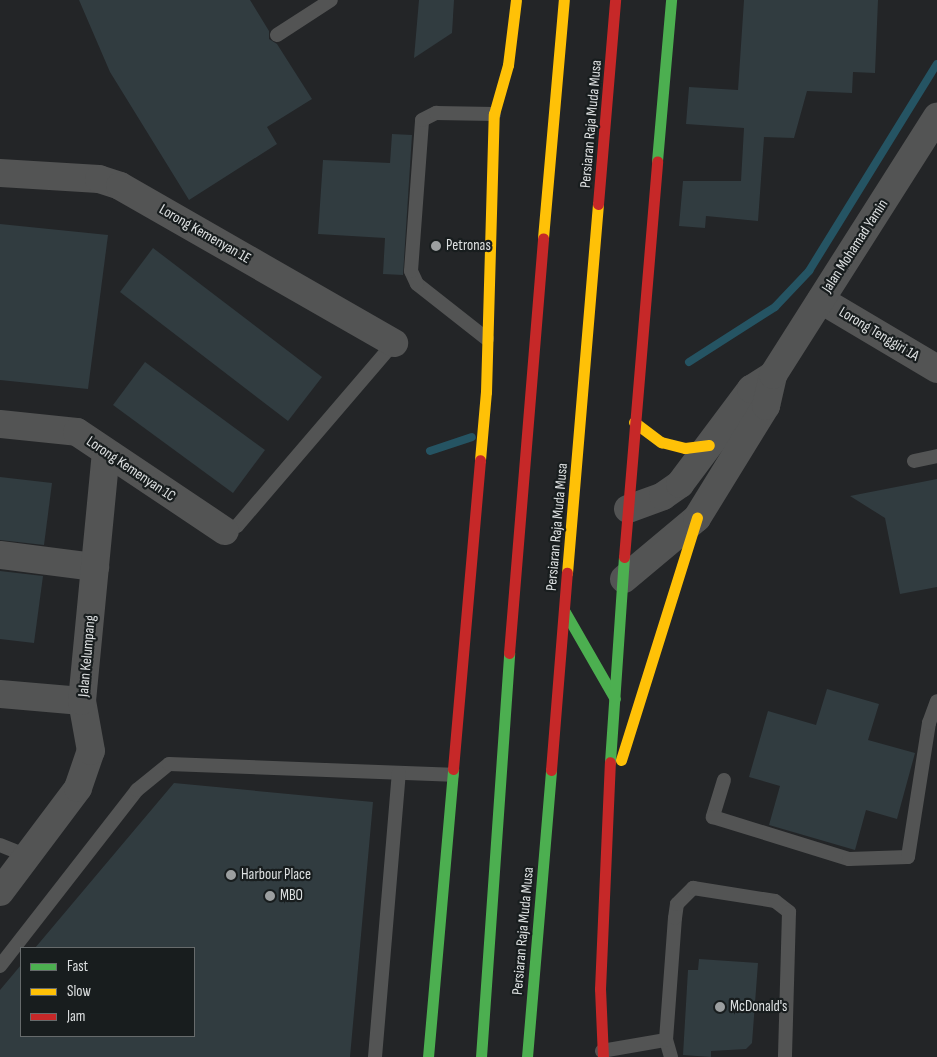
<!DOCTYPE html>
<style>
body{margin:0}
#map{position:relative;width:937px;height:1057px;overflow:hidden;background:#232527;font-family:"Sofia Sans Condensed",sans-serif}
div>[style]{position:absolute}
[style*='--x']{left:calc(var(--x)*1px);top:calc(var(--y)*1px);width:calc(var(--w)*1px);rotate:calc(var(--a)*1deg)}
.stream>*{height:8px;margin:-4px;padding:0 4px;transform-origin:4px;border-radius:4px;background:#255463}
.building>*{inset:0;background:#313c40}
.lane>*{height:14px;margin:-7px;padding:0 7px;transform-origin:7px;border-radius:7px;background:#535454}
.street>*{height:28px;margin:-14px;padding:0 14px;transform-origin:14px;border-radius:14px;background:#535454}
.fast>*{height:11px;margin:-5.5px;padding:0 5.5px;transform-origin:5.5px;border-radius:5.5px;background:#4caf50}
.slow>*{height:11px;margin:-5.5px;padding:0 5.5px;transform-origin:5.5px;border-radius:5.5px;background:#ffc107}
.jam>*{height:11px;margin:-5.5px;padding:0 5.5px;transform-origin:5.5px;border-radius:5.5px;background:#c62828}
.dots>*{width:14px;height:14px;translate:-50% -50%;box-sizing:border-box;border:2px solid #181d1e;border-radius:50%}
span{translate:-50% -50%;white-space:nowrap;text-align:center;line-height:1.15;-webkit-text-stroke:4.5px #181d1e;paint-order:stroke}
.street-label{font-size:15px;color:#dde0e1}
.poi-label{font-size:15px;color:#dde0e1}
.left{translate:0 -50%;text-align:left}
.legend{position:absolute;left:20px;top:947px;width:175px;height:90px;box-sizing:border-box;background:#181d1e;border:1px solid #676b6c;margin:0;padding:6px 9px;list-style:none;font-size:15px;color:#dde0e1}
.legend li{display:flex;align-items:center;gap:10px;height:25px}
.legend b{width:25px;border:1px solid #676b6c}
</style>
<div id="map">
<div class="stream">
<i style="--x:689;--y:362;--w:102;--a:-32.6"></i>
<i style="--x:775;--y:307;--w:50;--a:-46.6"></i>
<i style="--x:809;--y:271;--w:243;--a:-58.3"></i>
<i style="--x:430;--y:451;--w:44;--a:-18.4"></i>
</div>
<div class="building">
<i style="clip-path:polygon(79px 0,250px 0,269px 31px,269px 39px,277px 44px,312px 99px,267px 127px,277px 144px,189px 200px,110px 72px)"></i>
<i style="clip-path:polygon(419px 0,454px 0,452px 33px,414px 58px)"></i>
<i style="clip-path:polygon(744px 0,878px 0,875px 73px,853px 72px,852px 93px,807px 91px,794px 138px,764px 137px,758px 221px,706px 216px,705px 228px,679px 226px,683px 181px,741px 181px,744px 128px,686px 124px,689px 87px,738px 90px)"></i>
<i style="clip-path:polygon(392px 134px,412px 135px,403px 275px,383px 274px,385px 238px,318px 234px,323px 160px,390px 163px)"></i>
<i style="clip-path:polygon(0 224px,108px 235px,88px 389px,0 380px)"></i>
<i style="clip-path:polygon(153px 248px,322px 377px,288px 421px,120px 292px)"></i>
<i style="clip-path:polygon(145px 362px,265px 450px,233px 493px,113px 405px)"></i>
<i style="clip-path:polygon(0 477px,52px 483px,44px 545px,0 540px)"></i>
<i style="clip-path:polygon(937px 479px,937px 587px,900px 594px,885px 518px,850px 496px)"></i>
<i style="clip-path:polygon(0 571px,43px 576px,34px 643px,0 639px)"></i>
<i style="clip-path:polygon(827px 689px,879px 704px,868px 740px,915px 753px,897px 819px,866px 810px,855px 850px,769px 825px,780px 786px,749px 777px,768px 711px,816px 725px)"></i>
<i style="clip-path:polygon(174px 783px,373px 802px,350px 1057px,0 1057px,0 990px,21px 965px,21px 1036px,194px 1036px,194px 948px,35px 948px)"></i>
<i style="clip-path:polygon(699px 959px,758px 963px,752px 1043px,746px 1049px,711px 1051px,711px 1057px,683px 1055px,688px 970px,698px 970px)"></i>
</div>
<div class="lane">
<i style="--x:277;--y:35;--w:64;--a:-32.9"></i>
<i style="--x:487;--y:339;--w:89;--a:-141.8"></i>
<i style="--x:417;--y:284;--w:14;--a:-115"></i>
<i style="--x:411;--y:271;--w:151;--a:-85.8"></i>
<i style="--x:422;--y:120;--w:16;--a:-27"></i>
<i style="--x:436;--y:113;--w:58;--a:1"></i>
<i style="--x:914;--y:461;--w:24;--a:-12"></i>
<i style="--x:225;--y:531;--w:13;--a:-23"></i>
<i style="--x:237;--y:526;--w:241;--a:-49.4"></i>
<i style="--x:724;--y:780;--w:39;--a:107"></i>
<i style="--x:713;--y:817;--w:142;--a:17.2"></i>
<i style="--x:849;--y:859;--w:59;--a:-1.9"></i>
<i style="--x:908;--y:857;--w:136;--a:-81.1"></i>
<i style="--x:929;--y:723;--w:23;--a:-70"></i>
<i style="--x:0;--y:845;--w:29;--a:22"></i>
<i style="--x:0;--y:966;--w:223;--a:-52.1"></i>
<i style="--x:137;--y:790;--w:41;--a:-39.1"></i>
<i style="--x:169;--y:764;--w:283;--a:2.2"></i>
<i style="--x:602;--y:1051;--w:65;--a:-9.8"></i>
<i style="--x:375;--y:1057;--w:285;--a:-85.2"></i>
<i style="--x:671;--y:1057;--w:18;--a:-106"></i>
<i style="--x:666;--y:1040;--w:122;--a:-85.8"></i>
<i style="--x:675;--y:918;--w:14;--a:-82"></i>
<i style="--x:677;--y:904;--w:23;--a:-45"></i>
<i style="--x:693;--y:888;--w:83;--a:9"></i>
<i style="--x:775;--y:901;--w:18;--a:38"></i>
<i style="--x:789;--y:912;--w:145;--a:91.6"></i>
</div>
<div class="street">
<i style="--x:0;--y:173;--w:99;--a:3.5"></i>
<i style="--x:99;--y:179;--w:22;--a:18"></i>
<i style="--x:120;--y:186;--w:316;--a:29.8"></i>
<i style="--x:821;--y:300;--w:135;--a:30.7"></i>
<i style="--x:0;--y:424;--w:77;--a:5.9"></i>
<i style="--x:77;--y:432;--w:178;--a:33.8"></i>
<i style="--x:628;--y:509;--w:37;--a:-20"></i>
<i style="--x:663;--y:496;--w:21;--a:-35"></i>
<i style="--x:680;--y:484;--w:119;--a:-53.2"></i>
<i style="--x:751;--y:389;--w:26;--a:-32"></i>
<i style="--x:0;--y:555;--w:96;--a:7.2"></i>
<i style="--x:624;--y:579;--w:95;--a:-39.9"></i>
<i style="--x:697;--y:518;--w:132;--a:-58.4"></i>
<i style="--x:766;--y:406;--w:32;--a:-77"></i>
<i style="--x:773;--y:375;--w:306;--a:-57.6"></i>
<i style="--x:0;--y:694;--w:82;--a:4.9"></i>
<i style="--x:0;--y:892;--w:130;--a:-53.1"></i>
<i style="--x:78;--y:788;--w:39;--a:-71"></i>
<i style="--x:91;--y:751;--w:51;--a:-100.2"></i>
<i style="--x:82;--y:701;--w:250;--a:-84.5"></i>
</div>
<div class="fast">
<i style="--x:657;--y:161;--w:162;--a:-85"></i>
<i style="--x:565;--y:612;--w:100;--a:60.1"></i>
<i style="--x:610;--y:762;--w:205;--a:-86.1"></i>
<i style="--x:428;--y:1057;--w:289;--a:-85"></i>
<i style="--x:481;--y:1057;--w:405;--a:-86"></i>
<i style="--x:527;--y:1057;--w:288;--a:-85.2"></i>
</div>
<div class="slow">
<i style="--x:543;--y:238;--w:239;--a:-85"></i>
<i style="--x:634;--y:422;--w:34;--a:37"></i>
<i style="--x:661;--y:442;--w:25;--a:14"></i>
<i style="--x:685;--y:448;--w:24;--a:-7"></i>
<i style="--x:480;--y:460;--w:68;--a:-85"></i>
<i style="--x:486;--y:392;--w:278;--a:-88.4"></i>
<i style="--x:494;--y:114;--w:51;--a:-74.1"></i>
<i style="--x:508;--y:65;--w:65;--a:-83"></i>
<i style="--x:567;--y:573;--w:370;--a:-85.2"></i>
<i style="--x:621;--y:760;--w:254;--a:-72.6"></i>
</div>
<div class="jam">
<i style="--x:598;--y:204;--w:205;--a:-85.2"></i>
<i style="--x:624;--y:557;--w:397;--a:-85.2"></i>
<i style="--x:509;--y:653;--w:416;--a:-85.3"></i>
<i style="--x:453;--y:769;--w:310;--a:-85"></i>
<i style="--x:551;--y:770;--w:198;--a:-85.4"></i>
<i style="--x:603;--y:1057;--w:68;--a:-92.5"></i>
<i style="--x:600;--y:989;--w:227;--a:-87.5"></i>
</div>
<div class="dots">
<i style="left:436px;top:246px;background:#9c9fa0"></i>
<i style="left:231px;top:875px;background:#9c9fa0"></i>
<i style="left:270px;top:896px;background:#9c9fa0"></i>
<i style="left:720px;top:1007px;background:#9c9fa0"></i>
</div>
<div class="street-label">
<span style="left:591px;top:124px;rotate:-85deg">Persiaran Raja Muda Musa</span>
<span style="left:205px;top:234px;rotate:30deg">Lorong Kemenyan 1E</span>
<span style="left:855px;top:246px;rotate:-57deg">Jalan Mohamad Yamin</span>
<span style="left:879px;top:334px;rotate:31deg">Lorong Tenggiri 1A</span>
<span style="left:131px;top:469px;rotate:34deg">Lorong Kemenyan 1C</span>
<span style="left:557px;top:527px;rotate:-85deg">Persiaran Raja Muda Musa</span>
<span style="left:87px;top:656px;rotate:-85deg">Jalan Kelumpang</span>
<span style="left:523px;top:931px;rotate:-85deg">Persiaran Raja Muda Musa</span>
</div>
<div class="poi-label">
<span class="left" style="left:446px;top:246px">Petronas</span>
<span class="left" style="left:241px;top:875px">Harbour Place</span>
<span class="left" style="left:280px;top:896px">MBO</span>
<span class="left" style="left:730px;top:1007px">McDonald's</span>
</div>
<ul class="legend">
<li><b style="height:6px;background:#4caf50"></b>Fast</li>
<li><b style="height:6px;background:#ffc107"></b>Slow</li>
<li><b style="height:6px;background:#c62828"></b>Jam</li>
</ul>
</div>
